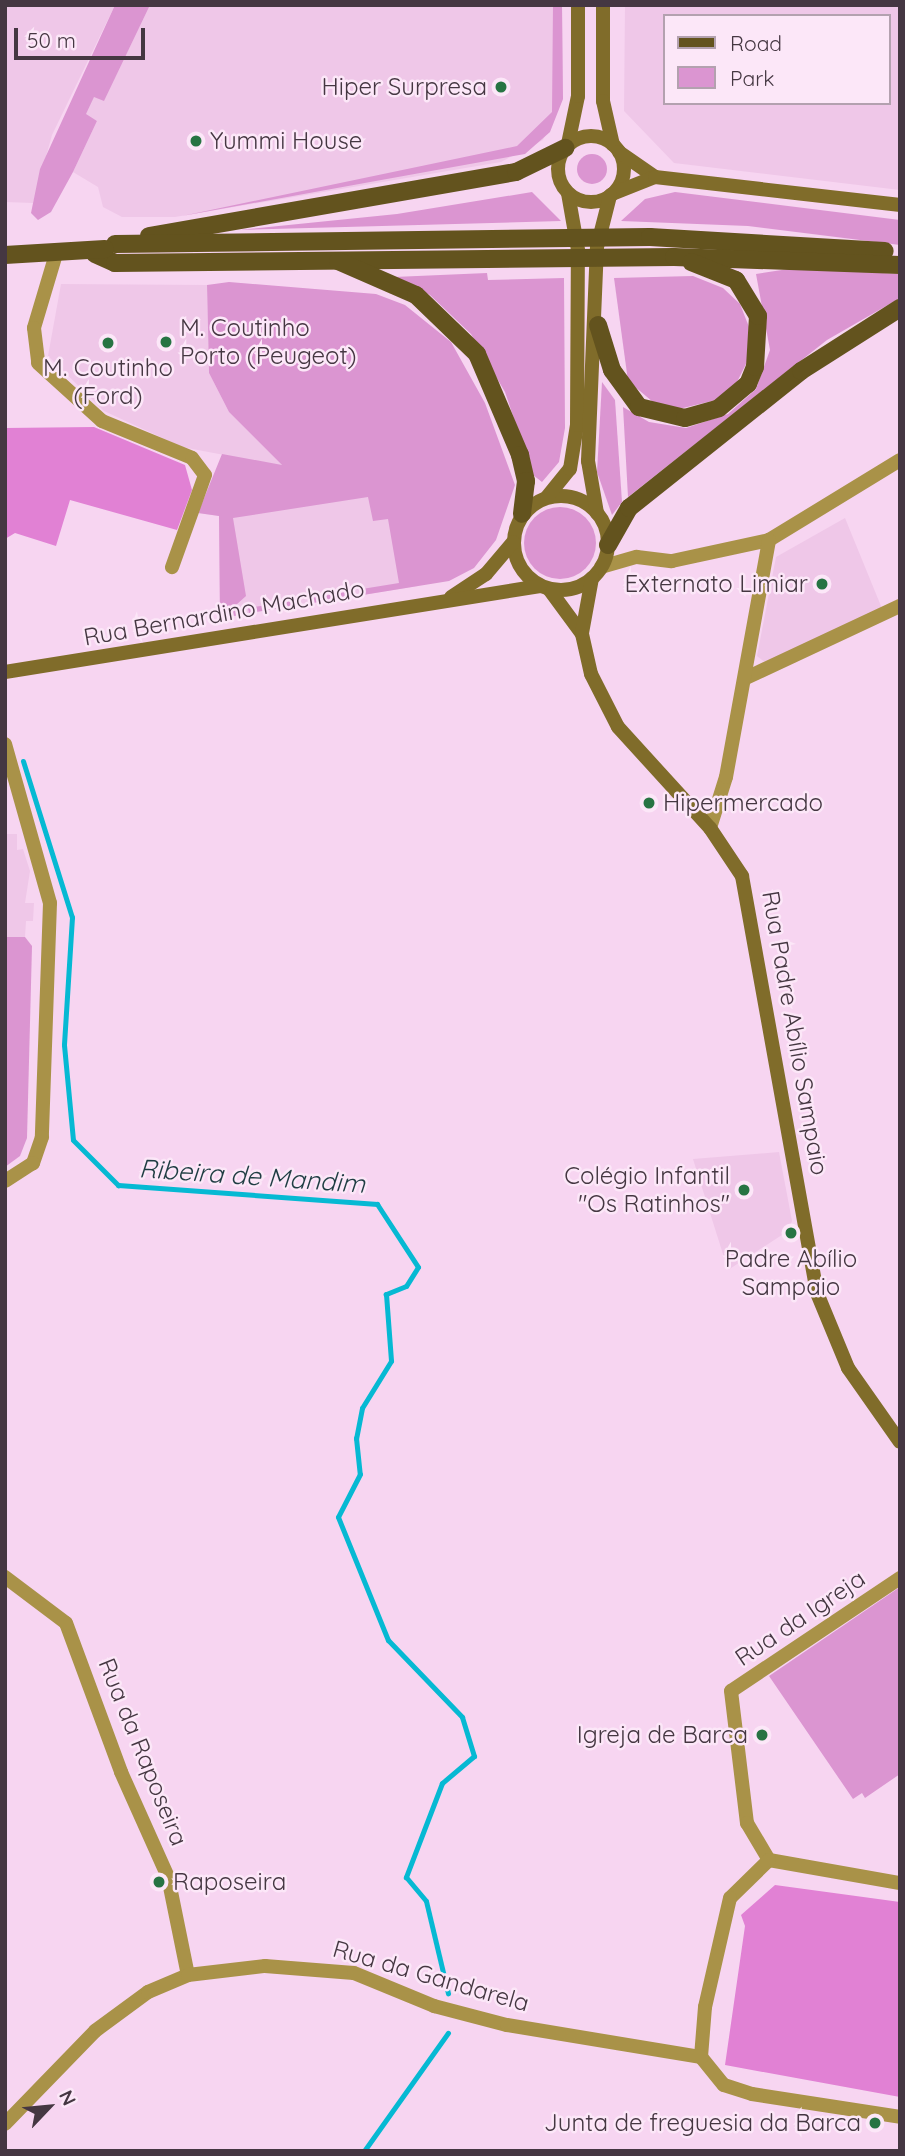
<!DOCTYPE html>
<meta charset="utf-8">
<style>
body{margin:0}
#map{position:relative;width:905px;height:2156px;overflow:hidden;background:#f7d5f1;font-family:Quicksand,sans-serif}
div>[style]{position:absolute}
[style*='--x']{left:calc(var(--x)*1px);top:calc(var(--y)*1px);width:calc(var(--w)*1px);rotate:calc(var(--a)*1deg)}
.built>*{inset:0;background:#efc7e8}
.green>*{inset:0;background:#db95d1}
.round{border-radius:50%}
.forest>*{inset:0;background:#e181d4}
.stream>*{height:5px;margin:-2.5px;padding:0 2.5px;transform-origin:2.5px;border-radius:2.5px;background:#06b9d3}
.street>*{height:14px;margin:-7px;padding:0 7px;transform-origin:7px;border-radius:7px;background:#a99248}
.secondary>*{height:14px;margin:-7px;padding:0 7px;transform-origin:7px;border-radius:7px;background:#806c2a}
.secondary>.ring{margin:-7px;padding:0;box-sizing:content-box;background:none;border:14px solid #806c2a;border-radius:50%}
.primary>*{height:18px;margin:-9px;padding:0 9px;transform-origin:9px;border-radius:9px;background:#63531e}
.dots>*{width:19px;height:19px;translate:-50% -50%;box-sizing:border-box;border:4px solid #fce7f8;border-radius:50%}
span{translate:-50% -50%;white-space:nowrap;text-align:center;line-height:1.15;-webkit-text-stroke:5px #fce7f8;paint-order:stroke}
.poi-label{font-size:24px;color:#453742}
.right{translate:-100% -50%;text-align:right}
.left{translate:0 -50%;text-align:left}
.street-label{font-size:24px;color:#453742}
.water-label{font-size:26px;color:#1f3d43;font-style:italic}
.frame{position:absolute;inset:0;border:7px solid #453742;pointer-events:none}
.legend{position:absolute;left:663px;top:14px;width:228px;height:91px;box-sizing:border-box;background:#fce7f8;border:2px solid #b3a1af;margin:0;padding:9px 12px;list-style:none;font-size:21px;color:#453742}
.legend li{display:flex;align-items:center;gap:14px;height:35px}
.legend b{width:35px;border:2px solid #b3a1af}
.north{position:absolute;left:14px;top:2072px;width:70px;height:70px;-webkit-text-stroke:5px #fce7f8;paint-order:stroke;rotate:64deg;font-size:19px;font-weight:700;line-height:28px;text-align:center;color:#453742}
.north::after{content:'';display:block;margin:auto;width:24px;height:32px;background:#453742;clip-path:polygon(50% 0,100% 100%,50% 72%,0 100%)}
.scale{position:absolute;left:14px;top:28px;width:131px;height:32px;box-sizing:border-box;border:4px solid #453742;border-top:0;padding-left:9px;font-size:21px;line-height:24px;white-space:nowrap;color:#453742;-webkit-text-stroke:5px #fce7f8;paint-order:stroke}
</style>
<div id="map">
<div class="built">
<i style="clip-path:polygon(5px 5px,115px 5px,52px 135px,33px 203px,5px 202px)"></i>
<i style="clip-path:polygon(150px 5px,562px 5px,563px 99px,543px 140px,501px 162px,175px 217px,122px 217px,103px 207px,98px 187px,73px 172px,97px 121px,85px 115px,94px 96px,104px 100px)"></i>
<i style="clip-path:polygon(evenodd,625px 5px,900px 5px,900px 190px,674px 163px,624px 111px,625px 5px,665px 16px,889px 16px,889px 103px,665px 103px,665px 16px)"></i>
<i style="clip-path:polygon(61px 284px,207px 285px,209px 373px,229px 412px,283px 466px,182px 447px,104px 411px,48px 356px)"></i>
<i style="clip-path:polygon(220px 470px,448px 506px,418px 586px,220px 618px,219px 516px,198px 513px)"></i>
<i style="clip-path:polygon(845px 518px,883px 611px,766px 663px,757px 656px,776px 557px)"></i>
<i style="clip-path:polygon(5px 834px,17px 834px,17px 850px,23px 849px,30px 871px,25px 903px,34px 903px,33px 921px,26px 921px,25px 937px,5px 937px)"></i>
<i style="clip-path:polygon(779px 1152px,792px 1221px,788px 1231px,728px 1270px,693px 1159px)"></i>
</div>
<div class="green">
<i style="clip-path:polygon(115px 5px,150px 5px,104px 101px,94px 97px,86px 114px,97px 121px,73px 172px,51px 212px,38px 220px,31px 213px,40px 169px)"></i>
<i style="clip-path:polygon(553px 5px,562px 5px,563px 99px,550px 132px,525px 154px,182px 216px,517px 146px,552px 112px)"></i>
<i class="round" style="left:577px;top:154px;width:30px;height:30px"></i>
<i style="clip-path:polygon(532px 192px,561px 221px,240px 230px,397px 214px)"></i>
<i style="clip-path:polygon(675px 192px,900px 220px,900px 245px,748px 226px,621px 221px,645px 199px)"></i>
<i style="clip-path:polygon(795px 268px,900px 274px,900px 298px,827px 340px,628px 497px,623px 407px,649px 422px,686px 428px,728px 414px,756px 389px,770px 350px,756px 274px)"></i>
<i style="clip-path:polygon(487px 273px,488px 280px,564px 278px,565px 428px,559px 462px,542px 482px,533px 475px,505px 392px,471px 334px,430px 295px,394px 277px)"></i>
<i style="clip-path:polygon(693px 276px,723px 288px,740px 304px,749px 327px,747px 362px,736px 384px,716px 400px,679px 409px,653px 402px,628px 381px,614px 278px)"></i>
<i style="clip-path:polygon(229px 282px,376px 294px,405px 305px,451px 342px,485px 403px,515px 485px,496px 540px,474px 568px,449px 581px,363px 595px,362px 589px,399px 583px,388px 519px,373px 521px,368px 497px,233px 518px,246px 596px,236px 605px,240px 615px,220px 618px,219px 516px,198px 513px,222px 454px,282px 465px,229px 412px,209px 373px,207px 285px)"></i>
<i style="clip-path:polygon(602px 382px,615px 400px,622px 502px,612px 515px,597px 472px)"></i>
<i class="round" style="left:524px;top:507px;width:72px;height:72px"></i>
<i style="clip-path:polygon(346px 592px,347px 597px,313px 603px,312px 598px)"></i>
<i style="clip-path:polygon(293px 601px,294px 606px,249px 613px,248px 608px)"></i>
<i style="clip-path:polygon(5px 937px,25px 937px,32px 946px,27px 1138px,20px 1156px,5px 1167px)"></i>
<i style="clip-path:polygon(900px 1587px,900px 1774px,865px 1798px,862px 1793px,853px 1799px,769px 1676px)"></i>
</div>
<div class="forest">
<i style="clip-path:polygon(94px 427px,185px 465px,192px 490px,177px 530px,70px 500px,56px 546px,15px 533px,5px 539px,5px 428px)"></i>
<i style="clip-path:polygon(775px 1885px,900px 1902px,900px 2097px,725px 2065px,745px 1926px,741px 1915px)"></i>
</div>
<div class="stream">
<i style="--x:23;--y:761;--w:164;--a:72.6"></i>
<i style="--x:72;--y:917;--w:128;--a:93.6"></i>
<i style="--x:64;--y:1045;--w:95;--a:84.6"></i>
<i style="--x:73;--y:1140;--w:64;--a:45"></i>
<i style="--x:118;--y:1185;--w:260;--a:4.2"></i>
<i style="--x:377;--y:1204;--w:75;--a:56.9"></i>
<i style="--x:418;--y:1267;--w:22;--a:122"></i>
<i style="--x:406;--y:1286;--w:22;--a:158"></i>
<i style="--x:386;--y:1294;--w:67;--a:85.7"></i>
<i style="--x:391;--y:1361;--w:55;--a:121.7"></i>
<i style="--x:362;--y:1408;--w:31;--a:101"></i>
<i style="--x:356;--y:1438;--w:36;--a:84"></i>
<i style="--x:360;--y:1474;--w:48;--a:117.1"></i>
<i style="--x:338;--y:1517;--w:133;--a:67.9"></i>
<i style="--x:388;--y:1640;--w:107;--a:46.1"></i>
<i style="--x:462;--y:1717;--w:41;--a:72.9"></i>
<i style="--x:474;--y:1756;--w:42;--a:139.8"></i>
<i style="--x:442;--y:1783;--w:101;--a:111"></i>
<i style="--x:406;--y:1877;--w:31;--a:50"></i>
<i style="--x:426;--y:1901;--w:95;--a:76.6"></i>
<i style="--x:364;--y:2151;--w:145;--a:-54.6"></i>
</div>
<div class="street">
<i style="--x:56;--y:254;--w:77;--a:106.6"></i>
<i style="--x:34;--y:328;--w:35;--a:83"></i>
<i style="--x:38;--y:363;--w:86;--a:42.2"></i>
<i style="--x:102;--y:421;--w:97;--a:22.3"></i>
<i style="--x:192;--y:458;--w:21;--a:53"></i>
<i style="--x:205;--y:475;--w:98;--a:109.7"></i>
<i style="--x:601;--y:567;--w:37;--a:-16"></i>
<i style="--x:637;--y:557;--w:35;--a:7"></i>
<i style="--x:672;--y:561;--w:99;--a:-12.2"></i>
<i style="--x:769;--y:540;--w:153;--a:-31.4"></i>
<i style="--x:746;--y:678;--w:170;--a:-25.1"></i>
<i style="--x:5;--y:744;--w:165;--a:74.2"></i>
<i style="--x:50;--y:903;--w:234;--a:92"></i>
<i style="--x:42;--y:1137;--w:28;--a:109"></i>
<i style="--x:33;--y:1163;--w:33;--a:147"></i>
<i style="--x:710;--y:828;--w:53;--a:-72.6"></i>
<i style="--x:726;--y:777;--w:241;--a:-79.7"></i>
<i style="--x:5;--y:1577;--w:76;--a:37"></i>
<i style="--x:66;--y:1623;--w:159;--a:69.7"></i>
<i style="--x:121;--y:1772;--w:115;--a:65.9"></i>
<i style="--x:168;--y:1877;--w:100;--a:78.5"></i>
<i style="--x:900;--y:1578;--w:203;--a:146.2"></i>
<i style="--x:731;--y:1691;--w:133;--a:83.1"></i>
<i style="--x:747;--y:1823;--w:43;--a:59.3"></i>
<i style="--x:769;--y:1860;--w:133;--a:10"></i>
<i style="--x:769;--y:1860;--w:54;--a:135.7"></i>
<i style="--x:730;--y:1898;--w:112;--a:102.9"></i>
<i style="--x:705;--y:2007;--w:50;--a:94.6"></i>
<i style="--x:701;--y:2057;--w:36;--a:51"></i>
<i style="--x:724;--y:2085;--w:29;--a:18"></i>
<i style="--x:752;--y:2094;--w:150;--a:8.8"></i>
<i style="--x:5;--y:2124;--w:129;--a:-45.9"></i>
<i style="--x:95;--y:2031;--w:66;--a:-36.3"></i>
<i style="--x:148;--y:1992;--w:43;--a:-23"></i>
<i style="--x:188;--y:1975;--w:78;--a:-6.7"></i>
<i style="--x:265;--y:1966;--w:89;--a:4.5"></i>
<i style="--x:354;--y:1973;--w:87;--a:22.4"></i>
<i style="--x:434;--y:2006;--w:75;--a:14.6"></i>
<i style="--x:507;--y:2025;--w:197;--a:9.4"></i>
</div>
<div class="secondary">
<i style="--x:603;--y:5;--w:96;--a:90"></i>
<i style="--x:603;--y:101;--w:45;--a:77.2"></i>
<i class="ring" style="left:558px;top:136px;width:52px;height:52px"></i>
<i style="--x:568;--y:144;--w:49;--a:-78.2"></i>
<i style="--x:578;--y:96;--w:91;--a:-90"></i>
<i style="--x:619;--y:152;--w:44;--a:34.8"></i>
<i style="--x:612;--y:194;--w:46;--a:-21.6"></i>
<i style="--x:655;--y:177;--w:247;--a:6.5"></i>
<i class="ring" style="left:514px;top:496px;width:80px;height:80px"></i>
<i style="--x:547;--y:497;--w:36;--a:-51"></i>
<i style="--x:570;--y:469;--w:45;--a:-81"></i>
<i style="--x:577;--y:425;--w:175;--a:-89.7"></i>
<i style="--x:578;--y:250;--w:58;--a:-100"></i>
<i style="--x:597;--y:513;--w:53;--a:-99.8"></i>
<i style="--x:588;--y:461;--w:214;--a:-87.6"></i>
<i style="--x:597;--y:247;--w:53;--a:-75.7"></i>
<i style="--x:549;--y:589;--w:56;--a:53.7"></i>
<i style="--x:582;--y:634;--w:41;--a:77.3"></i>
<i style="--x:591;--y:674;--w:59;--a:63"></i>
<i style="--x:618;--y:727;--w:137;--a:47.7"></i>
<i style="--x:710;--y:828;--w:58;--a:56.3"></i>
<i style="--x:742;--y:876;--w:424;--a:79.8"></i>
<i style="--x:817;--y:1293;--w:81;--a:67.5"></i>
<i style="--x:848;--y:1368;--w:90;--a:54.9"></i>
<i style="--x:451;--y:597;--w:42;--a:-33.3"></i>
<i style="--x:486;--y:574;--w:42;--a:-49.8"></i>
<i style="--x:582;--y:633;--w:56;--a:-79.7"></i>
<i style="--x:5;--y:672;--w:542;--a:-9.13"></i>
</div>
<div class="primary">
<i style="--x:149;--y:236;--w:373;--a:-9.9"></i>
<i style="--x:516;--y:172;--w:55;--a:-26.1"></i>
<i style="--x:115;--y:244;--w:535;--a:-0.75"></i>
<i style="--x:650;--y:237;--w:235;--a:3.4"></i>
<i style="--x:95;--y:254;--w:22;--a:24"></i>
<i style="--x:115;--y:263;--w:559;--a:-0.61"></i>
<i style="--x:674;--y:257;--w:226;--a:2"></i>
<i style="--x:5;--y:255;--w:100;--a:-3.4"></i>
<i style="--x:338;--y:261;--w:85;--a:23.6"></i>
<i style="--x:416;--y:295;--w:85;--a:44"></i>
<i style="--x:477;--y:354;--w:110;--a:66.9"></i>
<i style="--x:520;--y:455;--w:27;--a:77"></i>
<i style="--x:526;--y:481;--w:33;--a:97"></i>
<i style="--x:598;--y:325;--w:47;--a:72.7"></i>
<i style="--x:612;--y:370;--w:46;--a:53.9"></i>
<i style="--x:639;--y:407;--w:47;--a:13.4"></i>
<i style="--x:685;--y:418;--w:35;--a:-16"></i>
<i style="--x:719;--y:408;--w:38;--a:-40"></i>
<i style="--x:748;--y:384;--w:18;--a:-68"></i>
<i style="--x:755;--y:367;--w:51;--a:-86.6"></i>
<i style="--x:758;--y:316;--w:42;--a:-121.4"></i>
<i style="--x:736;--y:280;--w:48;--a:-158.2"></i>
<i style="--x:608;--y:545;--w:43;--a:-60.4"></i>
<i style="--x:629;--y:508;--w:220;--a:-38.5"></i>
<i style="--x:801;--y:371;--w:117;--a:-32.5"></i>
</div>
<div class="dots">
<i style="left:501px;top:87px;background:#277443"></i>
<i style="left:196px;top:141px;background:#277443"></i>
<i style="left:166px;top:342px;background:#277443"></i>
<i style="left:108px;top:343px;background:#277443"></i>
<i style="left:822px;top:584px;background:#277443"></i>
<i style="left:649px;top:803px;background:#277443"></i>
<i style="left:744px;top:1190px;background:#277443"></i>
<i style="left:791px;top:1233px;background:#277443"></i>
<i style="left:762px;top:1735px;background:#277443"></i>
<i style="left:159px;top:1882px;background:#277443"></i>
<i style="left:875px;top:2123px;background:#277443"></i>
</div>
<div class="poi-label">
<span class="right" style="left:487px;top:87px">Hiper Surpresa</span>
<span class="left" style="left:210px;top:141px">Yummi House</span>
<span class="left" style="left:180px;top:342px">M. Coutinho<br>Porto (Peugeot)</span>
<span style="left:108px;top:382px">M. Coutinho<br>(Ford)</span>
<span class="right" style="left:808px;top:584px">Externato Limiar</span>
<span class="left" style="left:663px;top:803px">Hipermercado</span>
<span class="right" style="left:730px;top:1190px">Colégio Infantil<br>"Os Ratinhos"</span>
<span style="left:791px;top:1273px">Padre Abílio<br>Sampaio</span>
<span class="right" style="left:748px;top:1735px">Igreja de Barca</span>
<span class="left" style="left:173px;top:1882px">Raposeira</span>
<span class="right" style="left:861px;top:2123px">Junta de freguesia da Barca</span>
</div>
<div class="street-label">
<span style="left:224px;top:613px;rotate:-10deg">Rua Bernardino Machado</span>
<span style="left:795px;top:1033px;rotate:80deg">Rua Padre Abílio Sampaio</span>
<span style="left:800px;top:1618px;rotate:-34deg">Rua da Igreja</span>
<span style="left:143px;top:1752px;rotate:68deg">Rua da Raposeira</span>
<span style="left:431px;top:1976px;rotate:16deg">Rua da Gandarela</span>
</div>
<div class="water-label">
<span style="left:252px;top:1176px;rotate:4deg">Ribeira de Mandim</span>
</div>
<div class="frame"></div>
<ul class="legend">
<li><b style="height:9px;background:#63531e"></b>Road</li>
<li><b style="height:19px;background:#db95d1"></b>Park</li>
</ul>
<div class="north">N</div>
<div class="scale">50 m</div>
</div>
